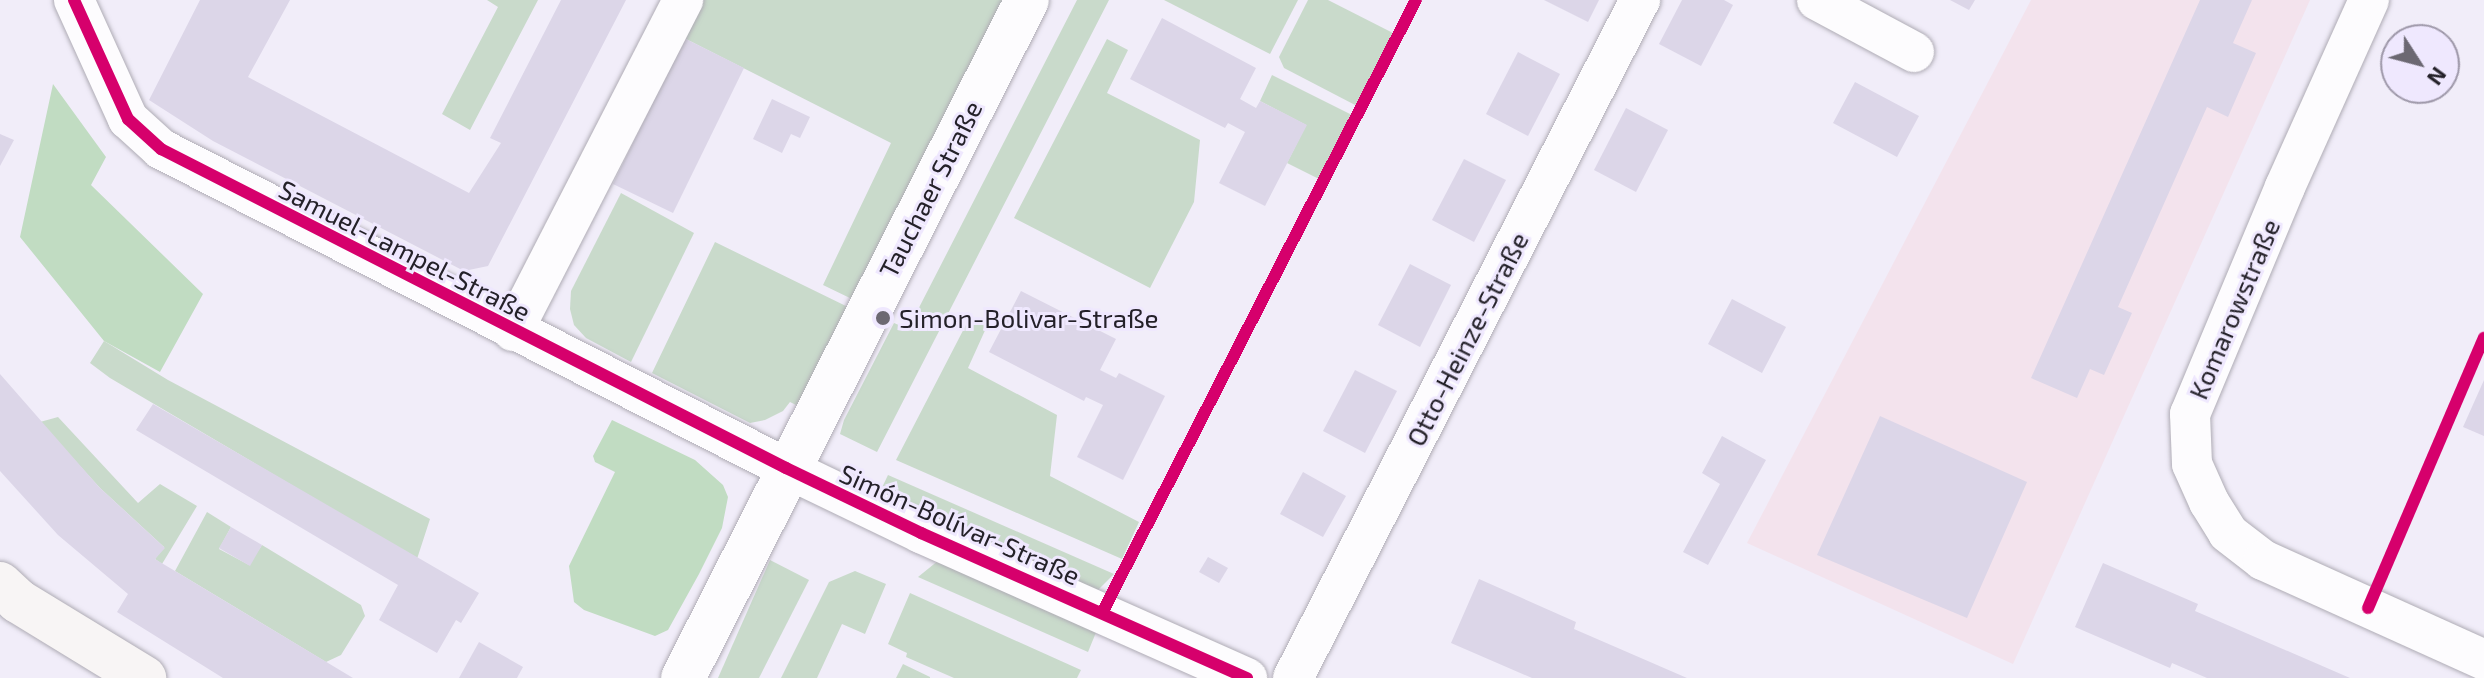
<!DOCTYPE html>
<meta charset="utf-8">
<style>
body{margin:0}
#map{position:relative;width:2484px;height:678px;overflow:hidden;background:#f1edf9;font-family:"Exo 2",sans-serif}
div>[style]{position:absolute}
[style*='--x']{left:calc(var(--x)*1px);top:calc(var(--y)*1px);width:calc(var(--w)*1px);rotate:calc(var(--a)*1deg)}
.education>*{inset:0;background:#f3e3ed}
.green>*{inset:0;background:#c9dacb}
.forest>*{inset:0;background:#c1dcc2}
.building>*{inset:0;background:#dcd6e8}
.roads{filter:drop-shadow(0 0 2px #afacb5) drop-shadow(0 0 2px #afacb5)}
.minor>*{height:40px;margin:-20px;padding:0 20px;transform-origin:20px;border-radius:20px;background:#fdfcfe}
.tertiary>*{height:44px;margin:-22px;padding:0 22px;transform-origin:22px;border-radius:22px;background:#fdfcfe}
.secondary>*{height:44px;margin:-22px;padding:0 22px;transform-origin:22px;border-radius:22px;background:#f8f5f5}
.cycleway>*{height:12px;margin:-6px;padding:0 6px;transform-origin:6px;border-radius:6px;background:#d6006c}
.dots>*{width:22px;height:22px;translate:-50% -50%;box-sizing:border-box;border:4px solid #efe8fe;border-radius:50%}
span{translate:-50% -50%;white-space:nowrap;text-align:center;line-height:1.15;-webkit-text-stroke:6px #efe8fe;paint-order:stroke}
.street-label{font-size:26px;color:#242129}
.poi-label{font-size:26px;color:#242129}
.left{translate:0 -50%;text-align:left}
.north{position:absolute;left:2380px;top:24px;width:80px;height:80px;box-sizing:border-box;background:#efe8fe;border:2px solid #9e98a9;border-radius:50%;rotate:126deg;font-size:22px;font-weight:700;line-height:32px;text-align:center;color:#242129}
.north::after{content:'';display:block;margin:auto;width:28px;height:36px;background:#6c6872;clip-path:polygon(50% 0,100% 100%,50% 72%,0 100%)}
</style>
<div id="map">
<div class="education">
<i style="clip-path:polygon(2031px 0,2310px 0,2013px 664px,1747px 543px)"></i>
</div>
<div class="green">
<i style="clip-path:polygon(487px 0,538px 0,470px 130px,442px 114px,498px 7px)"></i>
<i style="clip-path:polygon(704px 0,1009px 0,854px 300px,823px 285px,891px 143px,684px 38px)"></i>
<i style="clip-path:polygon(1077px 0,1109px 0,877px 452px,840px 434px,844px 420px,894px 323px,908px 329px)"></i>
<i style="clip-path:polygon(1164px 0,1298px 0,1270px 54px)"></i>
<i style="clip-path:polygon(1308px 0,1328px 0,1393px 33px,1357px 106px,1284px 68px,1279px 57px)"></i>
<i style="clip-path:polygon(1107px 39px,1128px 50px,1107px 93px,1200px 140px,1194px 202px,1150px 288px,1014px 218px)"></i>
<i style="clip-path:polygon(1272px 75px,1352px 115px,1319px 179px,1287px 163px,1306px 125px,1260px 101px)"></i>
<i style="clip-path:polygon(621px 193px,694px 233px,631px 362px,586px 338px,574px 325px,570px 309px,571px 291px)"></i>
<i style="clip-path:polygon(715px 242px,850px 308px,798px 406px,790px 402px,783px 411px,765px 420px,750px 423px,652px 373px)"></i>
<i style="clip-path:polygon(970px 317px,987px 326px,968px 368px,1057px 415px,1050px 476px,1139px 522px,1122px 559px,896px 460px)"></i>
<i style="clip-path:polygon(104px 341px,168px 380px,430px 519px,417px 559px,110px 378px,90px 363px)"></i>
<i style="clip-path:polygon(58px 417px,138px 503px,160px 484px,197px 506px,162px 564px,155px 559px,164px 547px,100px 488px,40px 422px)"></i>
<i style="clip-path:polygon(888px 475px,1114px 574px,1095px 593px,878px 496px)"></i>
<i style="clip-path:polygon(207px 512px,231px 527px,219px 549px,249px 565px,262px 545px,361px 605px,365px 616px,341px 655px,326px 662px,175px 571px)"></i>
<i style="clip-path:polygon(770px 560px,809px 580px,759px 678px,718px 678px)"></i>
<i style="clip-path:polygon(939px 560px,1097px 630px,1088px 652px,918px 577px)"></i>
<i style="clip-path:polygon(855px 571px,886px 584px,865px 634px,842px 624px,817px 678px,781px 678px,829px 582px)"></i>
<i style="clip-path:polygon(910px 593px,1081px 670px,1077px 678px,954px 678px,906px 657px,907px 653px,888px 644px)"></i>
<i style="clip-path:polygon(903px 664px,930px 677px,930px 678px,896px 678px)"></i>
</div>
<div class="forest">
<i style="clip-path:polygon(53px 84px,106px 157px,91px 185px,203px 294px,160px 372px,104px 341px,20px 237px)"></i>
<i style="clip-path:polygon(612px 420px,695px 460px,723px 485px,728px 497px,722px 528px,699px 574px,668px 630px,655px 636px,584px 610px,574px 602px,569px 566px,615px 472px,595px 462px,593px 456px)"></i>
</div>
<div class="building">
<i style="clip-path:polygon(200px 0,290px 0,248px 77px,469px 193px,501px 143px,490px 138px,561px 0,626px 0,488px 266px,464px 271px,213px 141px,149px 100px)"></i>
<i style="clip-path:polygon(1544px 0,1599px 0,1588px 22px)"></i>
<i style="clip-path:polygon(1682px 0,1724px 0,1733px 5px,1701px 66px,1659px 44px)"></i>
<i style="clip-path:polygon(1950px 0,1975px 0,1969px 10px)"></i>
<i style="clip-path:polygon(2200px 0,2252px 0,2233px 43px,2256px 53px,2228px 117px,2207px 107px,2118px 307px,2132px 313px,2104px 375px,2090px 369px,2077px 398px,2031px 378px)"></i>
<i style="clip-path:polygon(1162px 18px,1256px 68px,1240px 99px,1256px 108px,1260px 101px,1307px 125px,1265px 206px,1219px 183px,1245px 132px,1228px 123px,1225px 128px,1130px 79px)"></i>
<i style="clip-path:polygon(684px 38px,744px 68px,673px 213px,613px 184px)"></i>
<i style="clip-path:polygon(1518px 52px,1560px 74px,1528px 136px,1486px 114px)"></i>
<i style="clip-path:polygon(1855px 82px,1919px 116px,1897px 157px,1833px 123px)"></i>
<i style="clip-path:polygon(772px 99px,810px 117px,800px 138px,791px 134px,782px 153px,753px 139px)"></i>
<i style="clip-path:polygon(1626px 108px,1668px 130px,1636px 192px,1594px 170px)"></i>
<i style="clip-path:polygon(0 134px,14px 140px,0 166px)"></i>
<i style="clip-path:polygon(1464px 159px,1506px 180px,1474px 242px,1432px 220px)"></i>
<i style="clip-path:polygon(1410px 264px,1451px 285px,1420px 347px,1378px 325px)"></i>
<i style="clip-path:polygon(1021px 291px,1116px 339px,1100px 370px,1116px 378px,1119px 373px,1165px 396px,1123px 480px,1077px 457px,1103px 405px,1086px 397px,1084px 401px,989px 352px)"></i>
<i style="clip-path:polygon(1732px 299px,1786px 327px,1762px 373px,1708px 344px)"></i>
<i style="clip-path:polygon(1355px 370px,1397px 391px,1365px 453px,1323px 431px)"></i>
<i style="clip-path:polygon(0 374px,99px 487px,165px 548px,155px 559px,353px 678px,223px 678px,117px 612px,128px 594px,58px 535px,0 471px)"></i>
<i style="clip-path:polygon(2484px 380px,2484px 436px,2463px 427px)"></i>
<i style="clip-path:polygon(153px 404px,479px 593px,461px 623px,456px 620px,437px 653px,379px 620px,398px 585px,136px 430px)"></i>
<i style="clip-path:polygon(1880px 416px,2027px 482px,1967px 618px,1817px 555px)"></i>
<i style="clip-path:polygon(1722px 436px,1766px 460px,1708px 565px,1683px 552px,1720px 484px,1702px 473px)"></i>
<i style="clip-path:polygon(1303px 472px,1346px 496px,1323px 537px,1280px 514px)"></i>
<i style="clip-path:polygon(231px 527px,262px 545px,250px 566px,219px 548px)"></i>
<i style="clip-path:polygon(1208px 557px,1228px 568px,1219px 583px,1199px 572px)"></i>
<i style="clip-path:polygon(2103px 563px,2198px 604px,2195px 611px,2350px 678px,2207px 678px,2172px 663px,2170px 668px,2075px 627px)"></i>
<i style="clip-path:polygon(1479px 579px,1576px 622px,1574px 629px,1687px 678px,1532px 678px,1451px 643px)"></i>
<i style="clip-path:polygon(479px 642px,523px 667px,517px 678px,459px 678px)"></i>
</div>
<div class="roads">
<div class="minor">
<i style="--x:74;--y:0;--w:131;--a:65.6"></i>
<i style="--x:128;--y:119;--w:45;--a:42.3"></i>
<i style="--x:161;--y:149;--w:702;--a:27.04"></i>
<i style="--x:786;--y:468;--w:150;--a:25.7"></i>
<i style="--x:921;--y:533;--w:357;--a:24"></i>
<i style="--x:1817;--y:0;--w:110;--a:28.2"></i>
<i style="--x:2369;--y:0;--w:205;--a:114.2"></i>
<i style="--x:2285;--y:187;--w:246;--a:112.7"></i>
<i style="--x:2190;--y:414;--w:50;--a:87.7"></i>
<i style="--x:2192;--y:464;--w:42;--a:65.9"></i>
<i style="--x:2209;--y:502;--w:36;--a:58"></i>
<i style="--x:2228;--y:533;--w:44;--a:37.6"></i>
<i style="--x:2263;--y:560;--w:243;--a:24.3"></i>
<i style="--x:513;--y:331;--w:372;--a:-62.8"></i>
<i style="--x:1293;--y:678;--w:762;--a:-62.9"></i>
</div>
<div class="tertiary">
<i style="--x:683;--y:678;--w:760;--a:-63.1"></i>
</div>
<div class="secondary">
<i style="--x:0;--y:584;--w:25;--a:43"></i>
<i style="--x:18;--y:601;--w:148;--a:31.4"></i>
</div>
</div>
<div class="cycleway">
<i style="--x:74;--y:0;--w:131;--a:65.6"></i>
<i style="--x:128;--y:119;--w:45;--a:42.3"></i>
<i style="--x:161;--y:149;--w:702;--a:27.04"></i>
<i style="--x:786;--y:468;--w:150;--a:25.7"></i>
<i style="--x:921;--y:533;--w:357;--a:24"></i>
<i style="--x:2368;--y:608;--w:294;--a:-66.8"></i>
<i style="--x:1102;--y:613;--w:689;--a:-62.88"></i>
</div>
<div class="dots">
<i style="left:883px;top:318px;background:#6c6872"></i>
</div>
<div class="street-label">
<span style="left:930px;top:189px;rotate:-63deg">Tauchaer Straße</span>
<span style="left:405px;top:250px;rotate:27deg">Samuel-Lampel-Straße</span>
<span style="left:2234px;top:309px;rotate:-67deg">Komarowstraße</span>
<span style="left:1467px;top:339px;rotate:-63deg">Otto-Heinze-Straße</span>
<span style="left:960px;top:524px;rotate:24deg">Simón-Bolívar-Straße</span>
</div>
<div class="poi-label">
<span class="left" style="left:899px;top:318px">Simon-Bolivar-Straße</span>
</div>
<div class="north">N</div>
</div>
